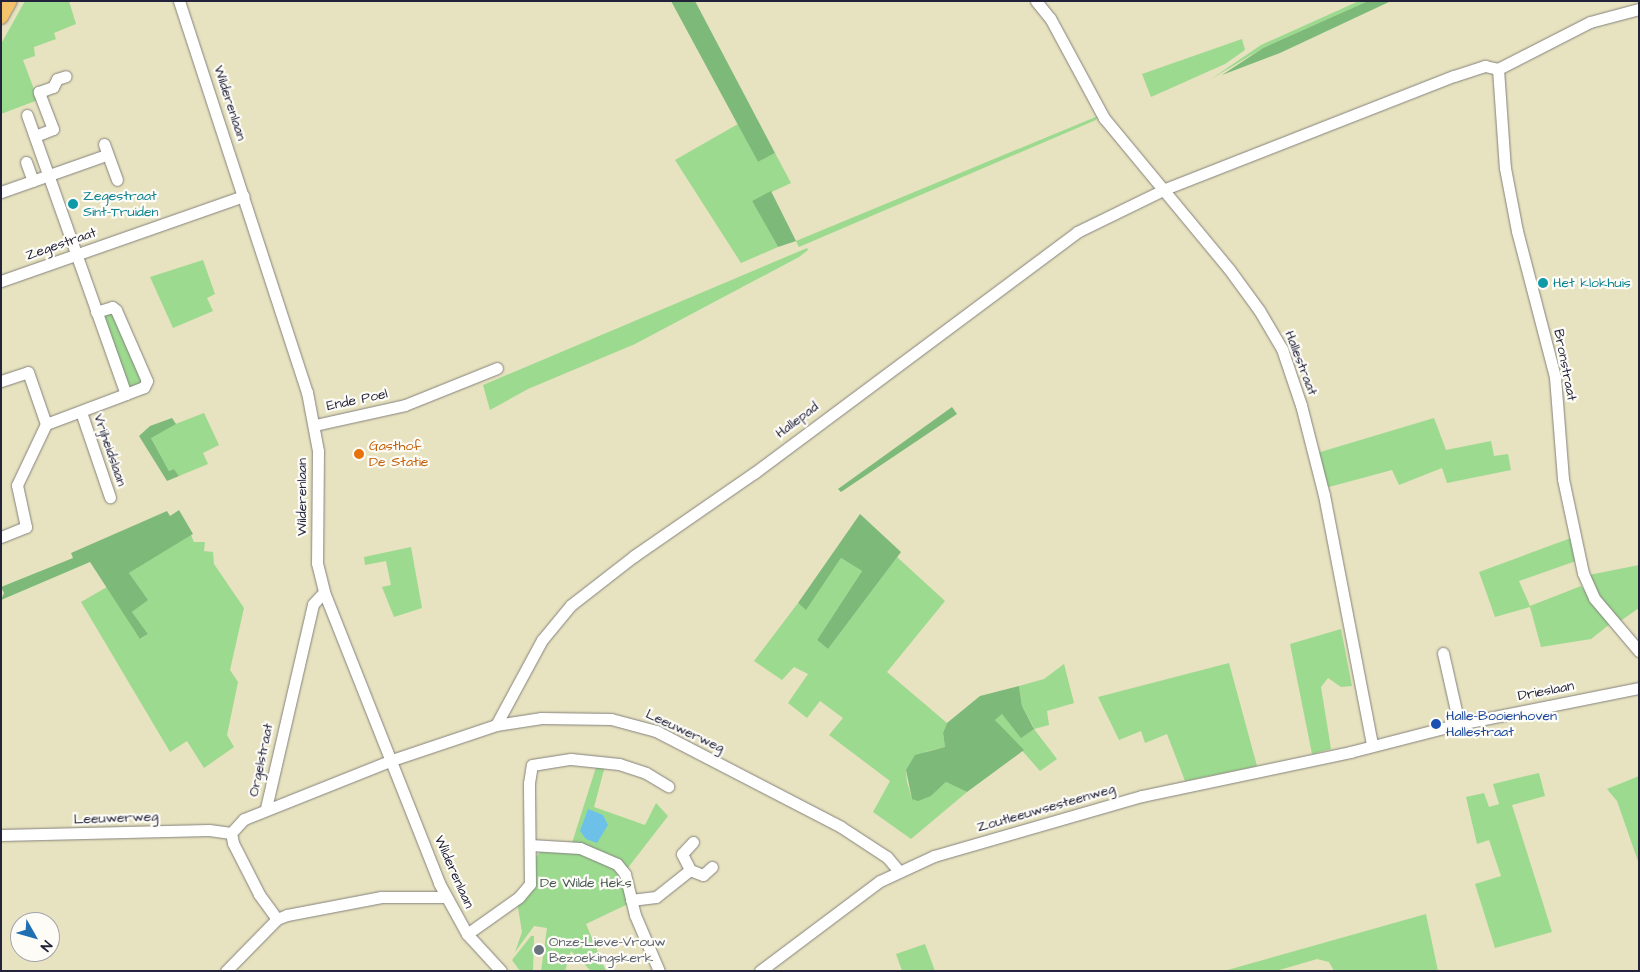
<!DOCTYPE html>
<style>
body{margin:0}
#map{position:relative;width:1640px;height:972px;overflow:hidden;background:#e7e2bf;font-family:"Architects Daughter",sans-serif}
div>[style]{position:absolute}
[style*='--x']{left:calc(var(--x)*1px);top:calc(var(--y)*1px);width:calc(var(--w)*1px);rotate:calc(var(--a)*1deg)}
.green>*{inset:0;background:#9cda8f}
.forest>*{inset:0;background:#7dba7a}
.water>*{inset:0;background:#6dc1e9}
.roads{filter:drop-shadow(0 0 1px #84827d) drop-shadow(0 0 1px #84827d)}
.minor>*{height:11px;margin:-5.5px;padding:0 5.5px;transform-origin:5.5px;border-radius:5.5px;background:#fff}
.major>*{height:14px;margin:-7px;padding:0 7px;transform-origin:7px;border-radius:7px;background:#f4c26a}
.dots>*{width:14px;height:14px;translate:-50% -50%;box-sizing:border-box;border:2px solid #fdfcf7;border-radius:50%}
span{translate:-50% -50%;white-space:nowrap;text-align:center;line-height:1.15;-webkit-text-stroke:4.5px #fdfcf7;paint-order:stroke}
.street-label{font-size:14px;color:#22223b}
.culture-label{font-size:14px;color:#0d838f}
.left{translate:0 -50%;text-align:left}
.food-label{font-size:14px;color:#c56008}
.transit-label{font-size:14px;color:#164399}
.park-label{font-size:14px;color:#475954}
.worship-label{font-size:14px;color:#5b616d}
.frame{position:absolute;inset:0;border:2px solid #22223b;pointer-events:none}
.north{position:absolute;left:10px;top:912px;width:50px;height:50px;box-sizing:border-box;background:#fdfcf7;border:1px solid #a5a5ac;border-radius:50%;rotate:128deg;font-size:14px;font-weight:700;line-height:20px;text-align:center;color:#22223b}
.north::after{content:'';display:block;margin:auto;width:18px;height:22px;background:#1f6fb2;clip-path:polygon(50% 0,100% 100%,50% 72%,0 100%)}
</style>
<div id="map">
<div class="green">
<i style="clip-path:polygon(25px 1px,69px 1px,76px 24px,54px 33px,56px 39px,34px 47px,35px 56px,23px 60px,38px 100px,1px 114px,1px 44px)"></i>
<i style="clip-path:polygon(1359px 1px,1368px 1px,1263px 48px,1211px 79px,1261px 45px)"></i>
<i style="clip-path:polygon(1242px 39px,1245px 50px,1225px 64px,1151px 97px,1142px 74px)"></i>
<i style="clip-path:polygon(1098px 116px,1096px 120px,827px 235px,799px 247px,796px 241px)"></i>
<i style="clip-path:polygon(738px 124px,758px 162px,775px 153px,791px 183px,752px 201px,778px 247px,741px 263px,675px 160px)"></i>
<i style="clip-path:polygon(807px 248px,808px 250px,799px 257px,635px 344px,528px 389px,490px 410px,483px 385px)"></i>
<i style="clip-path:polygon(203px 260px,215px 294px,207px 298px,213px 311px,173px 328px,150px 277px)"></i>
<i style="clip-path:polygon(112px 313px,144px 380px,134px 389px,127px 386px,104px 315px)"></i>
<i style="clip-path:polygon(204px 413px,219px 445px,203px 453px,208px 464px,179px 476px,174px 469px,169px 471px,151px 438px,160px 430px)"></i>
<i style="clip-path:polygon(1434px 418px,1446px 450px,1491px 441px,1494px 456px,1508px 454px,1511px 470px,1447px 483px,1442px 468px,1399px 485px,1392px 470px,1329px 487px,1325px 484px,1317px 453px)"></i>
<i style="clip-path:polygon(191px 535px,194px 542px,205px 542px,204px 551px,213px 552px,214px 564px,244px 608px,230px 670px,238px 682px,227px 735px,234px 747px,204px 768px,187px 741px,170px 752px,81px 602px,107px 587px,141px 639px,148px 634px,132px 612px,147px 600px,129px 573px)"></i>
<i style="clip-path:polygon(1571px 538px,1576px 561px,1519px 581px,1530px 606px,1581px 586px,1610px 624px,1591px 639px,1541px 647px,1530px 607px,1495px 617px,1479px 572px)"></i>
<i style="clip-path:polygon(411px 547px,422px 608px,394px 617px,382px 587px,391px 585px,386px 561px,365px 565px,364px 557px)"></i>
<i style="clip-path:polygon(897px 557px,945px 601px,887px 672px,947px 723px,943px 733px,945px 747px,925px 752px,906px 770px,907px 782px,912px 799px,931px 796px,946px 782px,967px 792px,911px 839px,873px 812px,890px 781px,829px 735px,843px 718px,820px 701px,807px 718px,788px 703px,808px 674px,794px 667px,782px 680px,754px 661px,798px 603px,806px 609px,841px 558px,862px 571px,817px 640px,828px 649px)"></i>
<i style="clip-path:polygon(1639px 565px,1639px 608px,1619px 622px,1597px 594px,1589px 575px)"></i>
<i style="clip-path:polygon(1341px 629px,1352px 686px,1341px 687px,1328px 678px,1321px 687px,1331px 749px,1312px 754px,1290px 644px)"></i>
<i style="clip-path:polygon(1229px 663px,1257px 766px,1185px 781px,1167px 734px,1145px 743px,1141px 731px,1119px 740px,1098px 697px)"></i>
<i style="clip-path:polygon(1064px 664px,1074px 703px,1047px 711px,1049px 725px,1034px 729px,1057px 759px,1040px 771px,995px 720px,1001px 714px,1034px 728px,1022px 706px,1019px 686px,1044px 679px)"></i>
<i style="clip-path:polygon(597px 764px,605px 766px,594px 807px,645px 825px,656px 803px,668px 816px,627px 869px,612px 856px,572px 843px)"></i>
<i style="clip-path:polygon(1539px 773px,1545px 796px,1512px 805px,1552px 932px,1495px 948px,1475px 884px,1501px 876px,1489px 840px,1477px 844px,1466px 797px,1484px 793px,1489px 807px,1499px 804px,1493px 784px)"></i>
<i style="clip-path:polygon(1639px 776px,1639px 864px,1617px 801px,1607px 789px)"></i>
<i style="clip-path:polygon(562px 850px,591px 856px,619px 871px,628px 904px,586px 924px,606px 971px,591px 971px,571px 951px,565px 971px,541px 971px,547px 928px,534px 926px,515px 952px,522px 932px,517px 902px,536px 857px,541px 851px)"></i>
<i style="clip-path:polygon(1426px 914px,1438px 971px,1334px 971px,1329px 962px,1317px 959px,1276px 971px,1224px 971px)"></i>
<i style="clip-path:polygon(531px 936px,534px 936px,533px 971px,520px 971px,512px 960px)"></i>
<i style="clip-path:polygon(925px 944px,935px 971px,902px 971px,896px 954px)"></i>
</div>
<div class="forest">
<i style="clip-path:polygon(671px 1px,695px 1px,775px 153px,758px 162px)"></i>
<i style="clip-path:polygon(1368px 1px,1391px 1px,1280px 53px,1222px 75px,1263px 48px)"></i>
<i style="clip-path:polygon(771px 191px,796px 241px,778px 247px,752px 201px)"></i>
<i style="clip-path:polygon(952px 407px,957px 414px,841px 492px,838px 489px)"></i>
<i style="clip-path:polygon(172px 418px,176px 424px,151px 438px,169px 471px,174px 469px,179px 476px,167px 481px,139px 436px,150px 426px)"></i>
<i style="clip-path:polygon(179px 510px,193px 534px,129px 573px,148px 600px,132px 612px,148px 634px,140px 639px,90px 562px,1px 600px,4px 593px,1px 587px,73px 558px,71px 553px,167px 511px,170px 516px)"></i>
<i style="clip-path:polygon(860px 514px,901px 552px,828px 649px,817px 640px,862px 571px,841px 558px,806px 610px,798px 603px)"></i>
<i style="clip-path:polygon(1019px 686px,1022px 706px,1034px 729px,1021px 738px,1002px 714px,995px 720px,1024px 750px,967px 792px,946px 782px,931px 796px,918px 801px,912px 799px,906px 770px,915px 755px,945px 747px,943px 733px,947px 723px,980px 696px)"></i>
</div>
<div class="water">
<i style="clip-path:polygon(588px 809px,603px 815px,608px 825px,597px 843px,586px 839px,580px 831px)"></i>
</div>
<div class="roads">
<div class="minor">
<i style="--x:179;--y:1;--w:411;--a:71.9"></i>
<i style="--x:307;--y:392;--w:60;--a:79.4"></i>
<i style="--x:318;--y:451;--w:112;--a:90.5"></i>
<i style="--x:317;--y:563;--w:30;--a:76"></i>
<i style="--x:324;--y:592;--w:313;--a:68.4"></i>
<i style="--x:439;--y:883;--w:58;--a:61.2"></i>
<i style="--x:467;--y:934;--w:50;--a:47.4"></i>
<i style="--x:1036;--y:1;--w:22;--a:51"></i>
<i style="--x:1050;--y:18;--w:114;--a:61.6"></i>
<i style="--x:1104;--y:118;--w:196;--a:50.4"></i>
<i style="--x:1229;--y:269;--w:51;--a:53.8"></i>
<i style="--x:1259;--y:310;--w:45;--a:59.5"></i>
<i style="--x:1282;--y:349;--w:59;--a:71.3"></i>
<i style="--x:1301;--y:405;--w:93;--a:75.7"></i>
<i style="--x:1324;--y:495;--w:255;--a:79.1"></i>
<i style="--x:1498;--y:69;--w:99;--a:86"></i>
<i style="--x:1505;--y:168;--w:64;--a:79.2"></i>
<i style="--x:1517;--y:231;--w:151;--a:75.4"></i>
<i style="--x:1555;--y:377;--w:102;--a:85.5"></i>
<i style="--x:1563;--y:479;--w:96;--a:78"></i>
<i style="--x:1583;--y:573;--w:27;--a:66"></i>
<i style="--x:1594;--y:598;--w:70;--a:49.7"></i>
<i style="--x:27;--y:115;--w:296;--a:70.5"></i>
<i style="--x:126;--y:394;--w:85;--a:159.4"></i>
<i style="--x:35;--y:136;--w:19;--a:-21"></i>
<i style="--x:53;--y:129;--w:40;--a:-111"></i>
<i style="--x:39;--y:92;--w:15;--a:-20"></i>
<i style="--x:53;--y:87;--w:9;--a:-63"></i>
<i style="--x:57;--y:79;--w:9;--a:-18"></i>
<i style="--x:104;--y:144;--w:38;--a:70"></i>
<i style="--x:26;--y:162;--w:20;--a:70"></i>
<i style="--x:1;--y:192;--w:111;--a:-19.4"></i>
<i style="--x:1;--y:281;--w:257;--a:-19.3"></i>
<i style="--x:96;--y:312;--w:17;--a:-17"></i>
<i style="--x:112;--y:307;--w:5;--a:37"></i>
<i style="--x:116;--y:310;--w:77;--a:66.4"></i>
<i style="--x:147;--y:381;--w:7;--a:117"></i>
<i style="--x:144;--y:387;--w:19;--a:159"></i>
<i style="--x:1;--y:381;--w:28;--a:-18"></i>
<i style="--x:28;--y:372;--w:55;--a:70.9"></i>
<i style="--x:81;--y:412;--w:90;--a:71.2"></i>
<i style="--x:315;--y:425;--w:92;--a:-12.5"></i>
<i style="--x:405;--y:405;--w:99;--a:-21.9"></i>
<i style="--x:1;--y:537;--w:27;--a:-22"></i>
<i style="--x:26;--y:527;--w:43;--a:-102.1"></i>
<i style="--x:17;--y:485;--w:68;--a:-64.6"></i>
<i style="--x:1443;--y:653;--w:73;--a:77.3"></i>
<i style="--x:496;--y:725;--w:97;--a:-61.6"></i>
<i style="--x:542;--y:640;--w:45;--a:-50.4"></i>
<i style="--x:571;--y:605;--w:80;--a:-37.9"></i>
<i style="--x:634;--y:556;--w:146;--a:-34.7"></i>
<i style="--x:754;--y:473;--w:403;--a:-36.7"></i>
<i style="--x:1077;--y:232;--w:98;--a:-26"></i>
<i style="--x:1165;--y:189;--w:310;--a:-21.4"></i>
<i style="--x:1454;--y:76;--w:33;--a:-18"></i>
<i style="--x:1485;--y:66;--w:13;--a:13"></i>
<i style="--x:1498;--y:69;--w:103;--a:-27.1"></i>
<i style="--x:1590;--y:22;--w:51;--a:-14.9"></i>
<i style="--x:266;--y:808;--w:209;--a:-77"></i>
<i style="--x:313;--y:604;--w:16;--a:-47"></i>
<i style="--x:1;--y:835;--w:208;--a:-1.4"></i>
<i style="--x:209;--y:830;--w:22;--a:8"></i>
<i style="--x:693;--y:842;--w:16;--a:133"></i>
<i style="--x:682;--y:854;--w:18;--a:63"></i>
<i style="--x:690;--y:870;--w:14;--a:21"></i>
<i style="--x:703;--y:875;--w:12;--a:-42"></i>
<i style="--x:530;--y:845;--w:50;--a:3.4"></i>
<i style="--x:580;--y:848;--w:40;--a:23.4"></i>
<i style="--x:617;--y:864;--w:13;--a:51"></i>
<i style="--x:625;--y:874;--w:42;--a:76.3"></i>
<i style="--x:635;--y:915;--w:61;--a:66.8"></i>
<i style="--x:631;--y:900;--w:25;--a:-7"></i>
<i style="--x:656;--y:897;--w:43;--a:-38.5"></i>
<i style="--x:277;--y:919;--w:31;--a:-126"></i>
<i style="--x:259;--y:894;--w:57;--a:-117"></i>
<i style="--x:233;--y:843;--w:10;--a:-101"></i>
<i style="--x:231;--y:833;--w:19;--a:-47"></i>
<i style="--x:244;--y:819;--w:159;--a:-21.7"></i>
<i style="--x:392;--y:760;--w:110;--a:-18.6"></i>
<i style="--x:496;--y:725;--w:46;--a:-8.8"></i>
<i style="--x:541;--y:718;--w:70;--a:0.8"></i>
<i style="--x:611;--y:719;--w:47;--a:14.9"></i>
<i style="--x:656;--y:731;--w:208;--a:27.4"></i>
<i style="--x:841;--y:827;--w:55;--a:33.1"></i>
<i style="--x:887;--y:857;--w:17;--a:50"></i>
<i style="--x:467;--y:934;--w:64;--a:-35.4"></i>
<i style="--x:519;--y:897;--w:17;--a:-50"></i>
<i style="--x:530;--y:884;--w:101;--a:-90.6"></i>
<i style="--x:529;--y:783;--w:18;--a:-81"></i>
<i style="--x:532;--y:765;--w:39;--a:-9"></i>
<i style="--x:571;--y:759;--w:48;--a:5.9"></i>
<i style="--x:619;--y:764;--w:28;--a:18"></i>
<i style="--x:646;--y:773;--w:26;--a:31"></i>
<i style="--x:226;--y:971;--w:73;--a:-45.6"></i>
<i style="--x:277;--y:919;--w:11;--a:-22"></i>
<i style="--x:287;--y:915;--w:96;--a:-10.8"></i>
<i style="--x:381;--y:897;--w:65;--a:0"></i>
<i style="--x:760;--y:971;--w:150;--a:-36.9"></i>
<i style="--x:880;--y:881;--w:60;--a:-24.8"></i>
<i style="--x:934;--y:856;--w:216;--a:-16.1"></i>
<i style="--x:1142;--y:796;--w:213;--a:-11.9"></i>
<i style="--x:1350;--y:752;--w:113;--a:-14.4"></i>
<i style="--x:1459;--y:724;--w:184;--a:-11.3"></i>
</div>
<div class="major">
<i style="--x:1;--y:17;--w:18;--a:-61"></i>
</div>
</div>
<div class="dots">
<i style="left:73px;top:204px;background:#0f9aa8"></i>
<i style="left:1543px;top:283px;background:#0f9aa8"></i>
<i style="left:359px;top:454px;background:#e8710a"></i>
<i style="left:1436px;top:724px;background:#1a4fb4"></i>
<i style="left:539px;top:950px;background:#6b7280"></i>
</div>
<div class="street-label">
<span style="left:230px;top:103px;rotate:72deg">Wilderenlaan</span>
<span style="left:61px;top:244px;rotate:-19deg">Zegestraat</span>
<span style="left:1301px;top:363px;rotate:69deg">Hallestraat</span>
<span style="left:1565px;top:365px;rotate:79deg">Bronstraat</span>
<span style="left:357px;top:400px;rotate:-12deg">Ende Poel</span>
<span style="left:797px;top:420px;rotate:-37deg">Hallepad</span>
<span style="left:110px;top:450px;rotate:71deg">Vrijheidslaan</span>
<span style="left:302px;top:497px;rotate:-90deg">Wilderenlaan</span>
<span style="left:1546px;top:691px;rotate:-11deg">Drieslaan</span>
<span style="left:685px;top:731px;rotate:25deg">Leeuwerweg</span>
<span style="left:261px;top:760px;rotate:-78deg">Orgelstraat</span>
<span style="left:1046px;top:808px;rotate:-16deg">Zoutleeuwsesteenweg</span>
<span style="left:116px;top:818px;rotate:-2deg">Leeuwerweg</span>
<span style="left:454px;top:872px;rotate:66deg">Wilderenlaan</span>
</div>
<div class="culture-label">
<span class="left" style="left:83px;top:204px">Zegestraat<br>Sint-Truiden</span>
<span class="left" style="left:1553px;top:283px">Het klokhuis</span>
</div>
<div class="food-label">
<span class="left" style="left:369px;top:454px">Gasthof<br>De Statie</span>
</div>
<div class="transit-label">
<span class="left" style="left:1446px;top:724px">Halle-Booienhoven<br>Hallestraat</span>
</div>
<div class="park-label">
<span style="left:586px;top:883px">De Wilde Heks</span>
</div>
<div class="worship-label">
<span class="left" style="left:549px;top:950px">Onze-Lieve-Vrouw<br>Bezoekingskerk</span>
</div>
<div class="frame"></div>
<div class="north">N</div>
</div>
